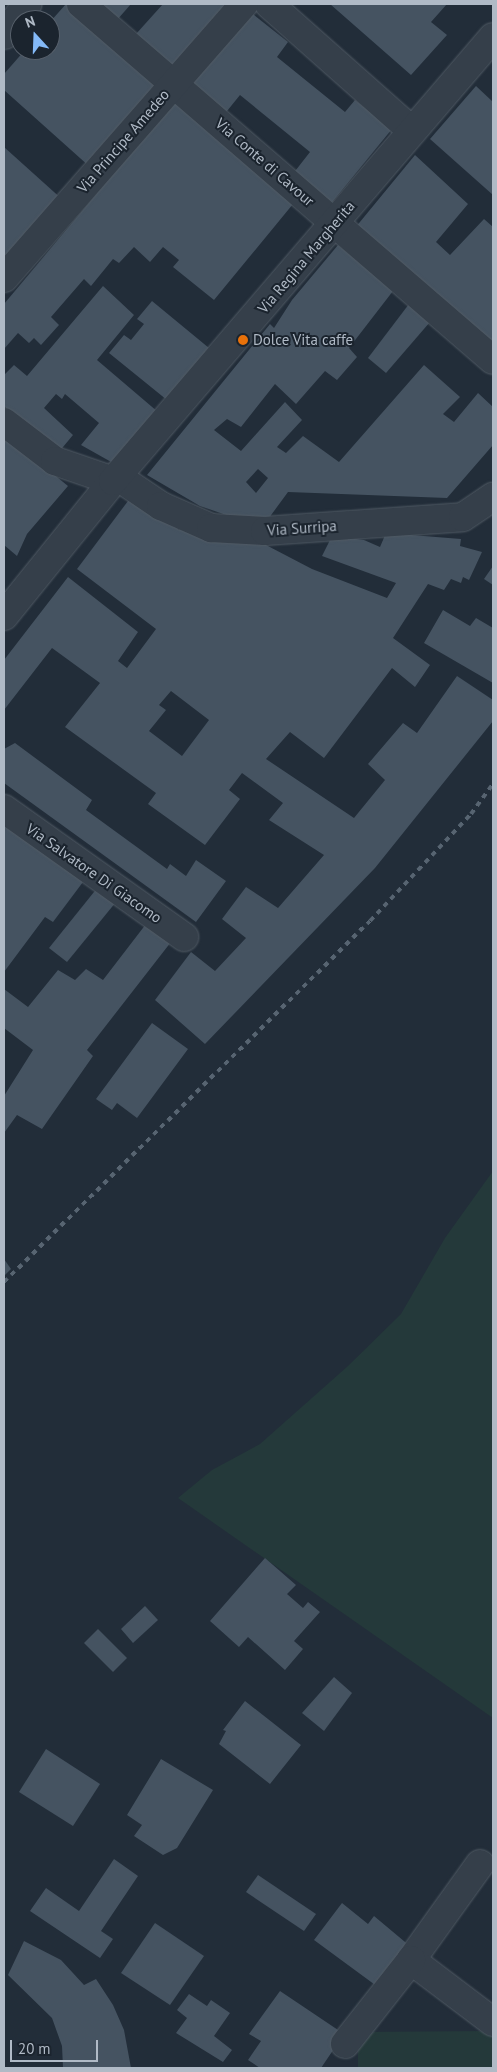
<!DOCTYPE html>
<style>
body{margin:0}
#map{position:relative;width:497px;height:2072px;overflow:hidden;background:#222d39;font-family:"PT Sans",sans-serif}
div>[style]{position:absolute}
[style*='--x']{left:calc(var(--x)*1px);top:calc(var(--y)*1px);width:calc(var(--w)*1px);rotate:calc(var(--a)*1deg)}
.green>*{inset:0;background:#24393a}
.building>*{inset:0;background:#455361}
.roads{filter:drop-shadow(0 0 1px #505a64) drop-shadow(0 0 1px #505a64)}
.minor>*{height:28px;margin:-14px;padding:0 14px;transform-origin:14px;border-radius:14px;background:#353f4a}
.rail>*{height:4px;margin-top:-2px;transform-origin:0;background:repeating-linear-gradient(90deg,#576471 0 5px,transparent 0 10px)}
.dots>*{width:14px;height:14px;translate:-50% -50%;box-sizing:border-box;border:2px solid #1b242e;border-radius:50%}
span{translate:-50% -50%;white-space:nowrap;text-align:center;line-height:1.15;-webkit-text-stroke:4px #1b242e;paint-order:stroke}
.street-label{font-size:15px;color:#b0bac6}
.poi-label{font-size:15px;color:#b0bac6}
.left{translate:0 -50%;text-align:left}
.frame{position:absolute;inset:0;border:5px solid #b0bac6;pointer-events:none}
.north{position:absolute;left:10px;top:10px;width:50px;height:50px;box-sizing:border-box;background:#1b242e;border:1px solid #57606b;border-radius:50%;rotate:340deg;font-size:14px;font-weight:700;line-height:20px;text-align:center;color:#b0bac6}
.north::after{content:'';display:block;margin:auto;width:18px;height:22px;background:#84b9f7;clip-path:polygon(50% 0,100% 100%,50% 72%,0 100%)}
.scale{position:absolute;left:10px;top:2040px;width:88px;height:22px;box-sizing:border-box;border:2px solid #b0bac6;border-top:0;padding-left:6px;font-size:15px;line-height:18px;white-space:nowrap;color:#b0bac6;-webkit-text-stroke:4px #1b242e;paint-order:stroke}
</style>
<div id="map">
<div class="green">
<i style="clip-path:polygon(493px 1171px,493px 1718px,178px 1498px,212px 1470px,260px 1444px,348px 1366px,401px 1314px,445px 1238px)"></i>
<i style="clip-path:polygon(483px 2031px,493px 2038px,493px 2068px,358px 2068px,358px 2032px)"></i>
</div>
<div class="building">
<i style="clip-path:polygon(66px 4px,71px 4px,163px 85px,90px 167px,4px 90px,4px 74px,25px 50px,50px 50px,50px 22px)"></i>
<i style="clip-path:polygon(98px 4px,131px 4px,117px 20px)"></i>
<i style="clip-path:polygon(163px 4px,231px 4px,173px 66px,136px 34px)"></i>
<i style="clip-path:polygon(330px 4px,447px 4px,431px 22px,447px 35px,411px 75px)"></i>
<i style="clip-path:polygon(249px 11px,288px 42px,277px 57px,345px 112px,355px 100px,392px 129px,329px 206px,292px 175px,310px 152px,240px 95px,223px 116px,187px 88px)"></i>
<i style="clip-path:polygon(476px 86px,493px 102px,493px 195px,430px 139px)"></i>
<i style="clip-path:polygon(176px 99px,293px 204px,214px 300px,173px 267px,179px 260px,163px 247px,150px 262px,134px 247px,119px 263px,113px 259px,91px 286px,84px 279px,51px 317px,59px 325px,41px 345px,34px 338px,29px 343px,18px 333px,4px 349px,4px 304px)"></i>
<i style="clip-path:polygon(4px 147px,64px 201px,4px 272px)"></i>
<i style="clip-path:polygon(415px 155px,468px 204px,436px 242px,450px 255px,484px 219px,493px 227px,493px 352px,355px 228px)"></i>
<i style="clip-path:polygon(evenodd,338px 245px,393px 291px,349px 348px,357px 357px,337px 380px,325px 371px,296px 404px,275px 384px,241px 427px,227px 419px,214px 430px,241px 451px,285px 402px,302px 420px,277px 447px,286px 453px,303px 436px,339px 462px,424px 365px,460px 397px,443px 414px,454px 422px,478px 393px,493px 407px,493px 445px,447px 498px,288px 492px,266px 522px,238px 519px,200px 506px,147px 475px,270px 324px,274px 328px,292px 300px,338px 245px,258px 469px,268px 478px,256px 493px,246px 482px,258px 469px)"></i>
<i style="clip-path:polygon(103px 286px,134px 315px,97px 360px,158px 412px,113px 463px,81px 445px,99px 423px,65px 394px,62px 399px,56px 394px,44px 408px,73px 435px,58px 453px,4px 406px,4px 375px,14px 365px,27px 376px)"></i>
<i style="clip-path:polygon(152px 301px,209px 348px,167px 400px,109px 353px,124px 335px,131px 340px,144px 324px,137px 319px)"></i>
<i style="clip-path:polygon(409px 304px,430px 322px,386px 373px,368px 358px)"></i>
<i style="clip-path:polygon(4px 434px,68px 486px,27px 534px,17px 556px,4px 545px)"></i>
<i style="clip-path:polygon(evenodd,134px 493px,179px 530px,189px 520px,208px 533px,266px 545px,312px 569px,387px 598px,396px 583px,322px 556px,332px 536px,364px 540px,380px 547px,386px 533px,461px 539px,460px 546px,482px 552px,469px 580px,463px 577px,461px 583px,451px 579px,444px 590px,428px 584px,393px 638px,430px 665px,415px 687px,392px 668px,324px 758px,290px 732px,266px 759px,354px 818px,385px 780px,368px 764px,403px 723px,417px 733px,457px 676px,493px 700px,493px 721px,375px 868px,205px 1044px,155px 1000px,191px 952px,215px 971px,246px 938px,222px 919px,246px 887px,278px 908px,324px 855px,269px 820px,283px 803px,242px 773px,229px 790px,240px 799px,205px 845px,148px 804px,156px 793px,65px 727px,100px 683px,52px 648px,4px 710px,4px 660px,68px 577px,138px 632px,118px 661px,127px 668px,156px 629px,77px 569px,134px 493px,171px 691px,209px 720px,182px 756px,149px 731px,166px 710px,159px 705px,171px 691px)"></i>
<i style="clip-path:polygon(493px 566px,493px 585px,484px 579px)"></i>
<i style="clip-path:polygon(443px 610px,470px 626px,476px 618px,493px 628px,493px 683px,424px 643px)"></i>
<i style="clip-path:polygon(15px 743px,92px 800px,86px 810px,167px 869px,170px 864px,186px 876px,196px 860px,226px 881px,196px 922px,4px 783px,4px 749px)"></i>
<i style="clip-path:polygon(4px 824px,83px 882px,53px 922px,45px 917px,4px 972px)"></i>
<i style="clip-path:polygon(98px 887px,116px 902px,67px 962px,49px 948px)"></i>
<i style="clip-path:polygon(146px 924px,171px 942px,87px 1050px,93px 1056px,42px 1129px,17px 1115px,4px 1133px,4px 1096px,33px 1050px,4px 1028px,4px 989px,28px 1007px,58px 970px,75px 980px,86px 969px,103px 980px)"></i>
<i style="clip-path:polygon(152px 1023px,188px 1049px,137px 1118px,117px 1103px,112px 1110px,96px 1099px)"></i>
<i style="clip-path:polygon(4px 1259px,11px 1269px,4px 1276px)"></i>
<i style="clip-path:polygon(265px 1558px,296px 1585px,287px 1594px,303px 1608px,308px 1602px,320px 1612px,294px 1641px,303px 1649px,285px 1670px,248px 1637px,239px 1647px,210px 1621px)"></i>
<i style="clip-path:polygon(145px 1606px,158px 1620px,133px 1643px,121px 1629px)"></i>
<i style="clip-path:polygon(98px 1629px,127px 1658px,113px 1672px,84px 1643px)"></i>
<i style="clip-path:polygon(334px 1677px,352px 1693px,324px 1731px,302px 1713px)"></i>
<i style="clip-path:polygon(245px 1701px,301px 1745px,270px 1784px,219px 1744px,226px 1731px,223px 1730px)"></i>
<i style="clip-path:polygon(46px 1749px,100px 1784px,73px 1826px,19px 1792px)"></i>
<i style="clip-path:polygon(161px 1759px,213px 1790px,177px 1848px,163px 1855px,134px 1836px,142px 1825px,127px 1815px)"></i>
<i style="clip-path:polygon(114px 1859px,138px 1876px,101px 1931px,113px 1939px,100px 1958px,30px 1911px,46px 1888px,79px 1911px)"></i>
<i style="clip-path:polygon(258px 1875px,316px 1914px,304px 1931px,246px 1892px)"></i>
<i style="clip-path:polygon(342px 1903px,368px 1924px,374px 1916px,411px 1947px,382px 1990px,314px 1940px)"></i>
<i style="clip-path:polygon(155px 1923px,204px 1956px,170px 2005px,121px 1973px)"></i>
<i style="clip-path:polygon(24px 1941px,61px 1960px,84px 1985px,96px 1979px,113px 2005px,124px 2030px,131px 2068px,63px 2068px,62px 2046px,52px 2018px,8px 1975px)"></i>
<i style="clip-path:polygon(280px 1991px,344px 2034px,321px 2068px,260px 2068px,248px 2060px,261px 2041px,249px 2034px)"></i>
<i style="clip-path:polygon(189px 1994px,207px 2006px,211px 2000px,230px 2013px,214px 2036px,232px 2050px,223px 2062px,176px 2033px,187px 2018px,177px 2010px)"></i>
</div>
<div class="roads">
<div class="minor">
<i style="--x:81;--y:4;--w:544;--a:40.83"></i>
<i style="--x:269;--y:4;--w:191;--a:41.6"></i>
<i style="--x:4;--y:35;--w:39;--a:-53"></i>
<i style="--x:4;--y:278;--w:364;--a:-48.8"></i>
<i style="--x:4;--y:422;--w:64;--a:37.4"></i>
<i style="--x:55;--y:461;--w:61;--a:19"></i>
<i style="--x:118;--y:477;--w:52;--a:34"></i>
<i style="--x:161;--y:506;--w:55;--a:23.7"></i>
<i style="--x:211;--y:528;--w:54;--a:3.2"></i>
<i style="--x:265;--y:531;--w:198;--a:-4"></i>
<i style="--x:463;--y:517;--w:36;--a:-34"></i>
<i style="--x:4;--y:616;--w:174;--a:-51.1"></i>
<i style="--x:113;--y:481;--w:584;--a:-49.44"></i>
<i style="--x:4;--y:809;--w:221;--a:35.4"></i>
<i style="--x:480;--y:1864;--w:118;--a:125.7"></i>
<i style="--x:411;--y:1960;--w:103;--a:37.1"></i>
<i style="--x:345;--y:2044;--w:107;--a:-51.8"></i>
</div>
</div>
<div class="rail">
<i style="--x:4;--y:1282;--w:514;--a:-44.61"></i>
<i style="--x:370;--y:921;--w:147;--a:-46.7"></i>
<i style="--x:471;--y:814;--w:37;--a:-54"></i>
</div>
<div class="dots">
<i style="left:243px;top:340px;background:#e8710a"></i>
</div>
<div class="street-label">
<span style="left:123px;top:141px;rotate:-49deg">Via Principe Amedeo</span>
<span style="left:265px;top:162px;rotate:41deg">Via Conte di Cavour</span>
<span style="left:306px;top:257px;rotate:-50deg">Via Regina Margherita</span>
<span style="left:302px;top:528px;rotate:-4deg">Via Surripa</span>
<span style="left:94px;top:873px;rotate:35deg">Via Salvatore Di Giacomo</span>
</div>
<div class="poi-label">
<span class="left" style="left:253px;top:340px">Dolce Vita caffe</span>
</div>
<div class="frame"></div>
<div class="north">N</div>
<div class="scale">20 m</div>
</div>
